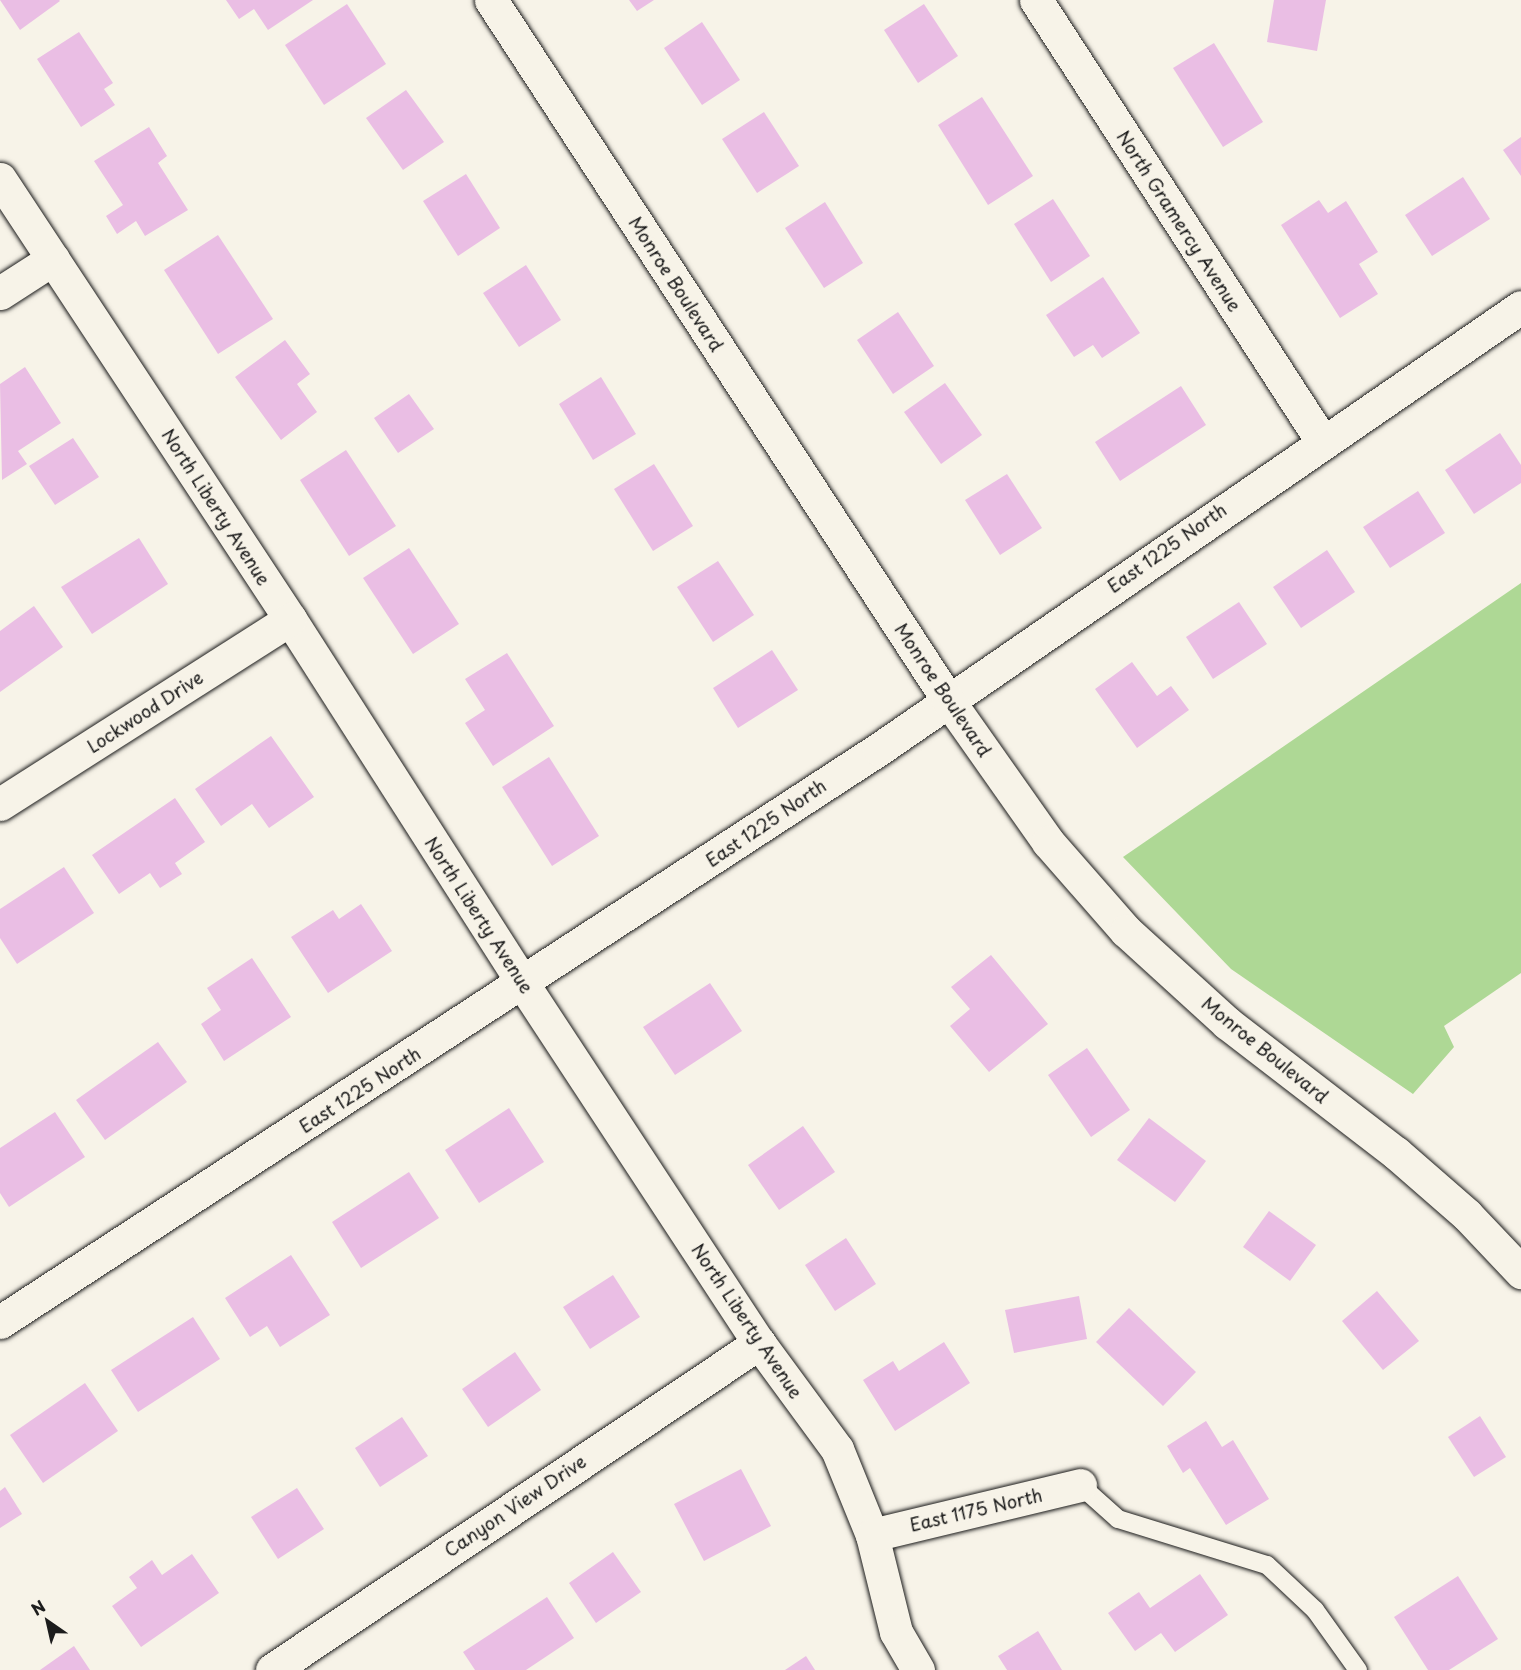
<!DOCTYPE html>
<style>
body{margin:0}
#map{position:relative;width:1521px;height:1670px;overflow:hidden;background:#f7f3e8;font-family:"Playpen Sans",sans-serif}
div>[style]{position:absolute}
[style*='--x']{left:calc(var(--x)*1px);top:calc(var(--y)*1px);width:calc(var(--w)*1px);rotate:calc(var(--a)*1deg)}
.green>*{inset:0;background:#aed895}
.building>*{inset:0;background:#eabee4}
.roads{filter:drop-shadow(0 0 2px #1c1c1c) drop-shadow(0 0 2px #1c1c1c)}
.service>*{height:18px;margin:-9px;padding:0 9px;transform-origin:9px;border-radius:9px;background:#f7f3e8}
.minor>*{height:33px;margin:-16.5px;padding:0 16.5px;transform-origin:16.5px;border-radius:16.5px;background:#f7f3e8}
.tertiary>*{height:33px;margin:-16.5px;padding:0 16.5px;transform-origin:16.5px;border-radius:16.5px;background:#f7f3e8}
span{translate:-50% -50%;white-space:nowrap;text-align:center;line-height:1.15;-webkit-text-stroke:5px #f7f3e8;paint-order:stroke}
.street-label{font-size:18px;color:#1c1c1c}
.north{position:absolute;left:18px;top:1592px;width:60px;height:60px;-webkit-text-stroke:4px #f7f3e8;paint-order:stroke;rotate:326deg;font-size:16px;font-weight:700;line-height:24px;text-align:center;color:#1c1c1c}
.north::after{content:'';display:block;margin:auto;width:21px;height:27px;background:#1c1c1c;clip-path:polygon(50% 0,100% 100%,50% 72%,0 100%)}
</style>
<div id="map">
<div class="green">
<i style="clip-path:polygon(1521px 583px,1521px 973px,1444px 1026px,1454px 1047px,1413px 1094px,1231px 969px,1123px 857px)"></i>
</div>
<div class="building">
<i style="clip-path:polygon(0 0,59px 0,60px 1px,20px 30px)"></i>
<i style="clip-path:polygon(226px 0,313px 0,268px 30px,254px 9px,239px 19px)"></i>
<i style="clip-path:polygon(629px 0,654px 0,637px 11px)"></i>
<i style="clip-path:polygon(1274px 0,1326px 0,1317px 51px,1267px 42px)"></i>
<i style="clip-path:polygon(347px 4px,386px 64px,324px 105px,285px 45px)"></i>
<i style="clip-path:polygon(924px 4px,958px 56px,918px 83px,884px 30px)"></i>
<i style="clip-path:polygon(702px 22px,740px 80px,702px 105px,664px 48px)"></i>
<i style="clip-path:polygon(79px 32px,113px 83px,104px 89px,115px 105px,81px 127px,37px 59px)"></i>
<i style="clip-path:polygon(1214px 43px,1263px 122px,1223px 147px,1173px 68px)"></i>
<i style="clip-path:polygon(406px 90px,444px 142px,403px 170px,366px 118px)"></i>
<i style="clip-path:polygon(982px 97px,1033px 176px,988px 205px,938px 125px)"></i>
<i style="clip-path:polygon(764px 112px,799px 166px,757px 193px,722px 139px)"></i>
<i style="clip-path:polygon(149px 127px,167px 156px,158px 163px,188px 210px,145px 236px,136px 221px,117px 234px,106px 216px,123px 205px,94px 161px)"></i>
<i style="clip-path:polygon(1521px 137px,1521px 176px,1503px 150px)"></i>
<i style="clip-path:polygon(466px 174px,500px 228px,458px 256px,423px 201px)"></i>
<i style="clip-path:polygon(1463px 177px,1490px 219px,1432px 256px,1405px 215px)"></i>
<i style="clip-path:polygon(1053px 199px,1090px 256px,1051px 282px,1014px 224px)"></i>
<i style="clip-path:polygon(1319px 200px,1328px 213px,1346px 201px,1378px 252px,1359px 264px,1378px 294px,1340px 318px,1281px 225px)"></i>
<i style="clip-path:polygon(825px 202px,863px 263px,824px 288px,785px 228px)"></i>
<i style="clip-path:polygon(218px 235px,273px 319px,218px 354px,164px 270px)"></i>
<i style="clip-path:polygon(526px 265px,561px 320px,519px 347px,483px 293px)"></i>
<i style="clip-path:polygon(1103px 277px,1140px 333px,1102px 358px,1093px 345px,1074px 357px,1046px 315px)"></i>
<i style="clip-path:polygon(898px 312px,934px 366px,893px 394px,857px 340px)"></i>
<i style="clip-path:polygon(285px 340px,310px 374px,297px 384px,317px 412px,281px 440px,235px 377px)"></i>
<i style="clip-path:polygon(25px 367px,61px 423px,18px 451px,27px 464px,2px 480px,0 384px)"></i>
<i style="clip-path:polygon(601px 377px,636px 434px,593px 460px,559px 404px)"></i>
<i style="clip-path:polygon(945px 383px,982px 435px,941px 464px,904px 412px)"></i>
<i style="clip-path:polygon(1181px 386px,1206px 425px,1120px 481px,1095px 442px)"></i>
<i style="clip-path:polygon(409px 394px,434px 429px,398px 453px,374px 418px)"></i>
<i style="clip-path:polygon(1500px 433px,1521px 465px,1521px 483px,1474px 514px,1445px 470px)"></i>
<i style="clip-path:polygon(73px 438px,99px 477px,55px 505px,29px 466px)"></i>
<i style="clip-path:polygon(346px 450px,396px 526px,349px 556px,300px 480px)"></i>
<i style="clip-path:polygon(654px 464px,693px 526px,653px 551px,614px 489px)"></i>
<i style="clip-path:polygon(1007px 474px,1042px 528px,1000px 555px,965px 500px)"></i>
<i style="clip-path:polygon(1418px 491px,1445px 533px,1390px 568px,1363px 527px)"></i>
<i style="clip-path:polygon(139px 538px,168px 584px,92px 634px,61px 587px)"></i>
<i style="clip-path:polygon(409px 548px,459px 624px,413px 654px,363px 578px)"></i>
<i style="clip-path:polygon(1327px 550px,1355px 592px,1301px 628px,1273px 587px)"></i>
<i style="clip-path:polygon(718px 561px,754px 615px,713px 642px,677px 587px)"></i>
<i style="clip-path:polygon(1239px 602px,1267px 644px,1213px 679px,1186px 637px)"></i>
<i style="clip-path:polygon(34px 606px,63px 647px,0 692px,0 631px)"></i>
<i style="clip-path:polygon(772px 650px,798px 690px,738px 728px,713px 688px)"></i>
<i style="clip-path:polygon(507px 653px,554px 726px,493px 766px,465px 723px,485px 710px,465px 679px)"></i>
<i style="clip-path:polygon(1132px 662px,1157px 696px,1171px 686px,1189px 710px,1137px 748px,1095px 689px)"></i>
<i style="clip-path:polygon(271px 736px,314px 797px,269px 828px,252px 804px,221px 826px,195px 789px)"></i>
<i style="clip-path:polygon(549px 757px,599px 836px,552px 866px,502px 787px)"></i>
<i style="clip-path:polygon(175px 798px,205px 842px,175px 863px,182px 874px,160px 888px,150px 873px,119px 894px,92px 855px)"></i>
<i style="clip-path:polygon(64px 867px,94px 913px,17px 964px,0 938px,0 909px)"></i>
<i style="clip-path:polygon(361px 904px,392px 951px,328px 993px,291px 937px,333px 910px,339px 919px)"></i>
<i style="clip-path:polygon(991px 955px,1048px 1024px,989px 1072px,950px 1026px,970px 1009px,951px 987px)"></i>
<i style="clip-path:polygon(252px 958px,291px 1017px,224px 1061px,201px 1024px,221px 1010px,207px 988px)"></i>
<i style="clip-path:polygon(710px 983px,742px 1031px,675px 1075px,643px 1027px)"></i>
<i style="clip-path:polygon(158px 1042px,187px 1082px,105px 1140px,76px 1100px)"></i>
<i style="clip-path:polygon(1087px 1048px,1130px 1110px,1091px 1137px,1048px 1075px)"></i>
<i style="clip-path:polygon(509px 1108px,544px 1162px,479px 1203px,445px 1150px)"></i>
<i style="clip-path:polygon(55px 1112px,85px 1157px,9px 1207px,0 1193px,0 1148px)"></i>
<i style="clip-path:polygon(1149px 1118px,1206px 1161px,1175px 1202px,1117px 1160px)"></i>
<i style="clip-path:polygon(803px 1126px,835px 1172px,779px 1210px,748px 1165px)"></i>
<i style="clip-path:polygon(409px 1172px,439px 1218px,361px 1268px,332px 1222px)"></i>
<i style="clip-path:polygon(1269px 1211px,1316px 1245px,1290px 1281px,1243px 1247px)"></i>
<i style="clip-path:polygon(846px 1238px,876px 1284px,835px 1311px,805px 1265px)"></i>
<i style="clip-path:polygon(291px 1255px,330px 1315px,280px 1347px,267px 1326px,250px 1337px,225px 1298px)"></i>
<i style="clip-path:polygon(613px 1275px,640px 1317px,590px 1349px,563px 1307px)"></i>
<i style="clip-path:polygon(1377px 1291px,1419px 1341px,1383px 1370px,1342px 1321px)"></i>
<i style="clip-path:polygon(1079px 1296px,1087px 1339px,1014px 1353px,1005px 1310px)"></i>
<i style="clip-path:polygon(1129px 1308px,1196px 1372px,1163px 1406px,1096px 1342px)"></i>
<i style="clip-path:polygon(193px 1317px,220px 1359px,138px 1412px,111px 1370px)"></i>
<i style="clip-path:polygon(944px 1342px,970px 1383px,895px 1431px,863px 1380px,893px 1361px,899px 1371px)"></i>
<i style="clip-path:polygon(515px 1352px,541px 1390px,488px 1427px,462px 1389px)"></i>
<i style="clip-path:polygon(85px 1383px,118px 1431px,43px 1483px,10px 1435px)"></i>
<i style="clip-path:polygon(1480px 1416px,1506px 1457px,1474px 1477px,1448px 1437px)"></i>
<i style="clip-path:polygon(402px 1417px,428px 1456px,380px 1487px,355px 1448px)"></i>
<i style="clip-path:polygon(1206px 1421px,1222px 1447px,1233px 1440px,1269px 1499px,1226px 1525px,1190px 1468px,1183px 1473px,1167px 1446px)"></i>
<i style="clip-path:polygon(741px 1469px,771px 1526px,704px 1561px,674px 1504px)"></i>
<i style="clip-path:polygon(5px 1487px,22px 1514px,0 1528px,0 1491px)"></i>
<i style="clip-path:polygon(297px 1488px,324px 1529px,278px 1559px,251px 1517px)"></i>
<i style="clip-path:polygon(613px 1552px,641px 1592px,596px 1623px,569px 1583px)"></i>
<i style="clip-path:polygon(192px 1554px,219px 1593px,141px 1647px,112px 1606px,137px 1588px,129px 1577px,152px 1560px,162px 1575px)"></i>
<i style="clip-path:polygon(1200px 1574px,1228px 1615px,1175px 1652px,1161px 1633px,1135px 1651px,1108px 1613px,1139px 1592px,1150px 1608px)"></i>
<i style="clip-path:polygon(1458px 1576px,1498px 1639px,1449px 1670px,1428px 1670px,1394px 1617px)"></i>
<i style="clip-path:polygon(547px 1597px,574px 1638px,526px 1670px,475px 1670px,463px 1652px)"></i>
<i style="clip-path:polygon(1038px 1631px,1062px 1670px,1007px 1670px,998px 1656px)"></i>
<i style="clip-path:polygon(74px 1646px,90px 1670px,40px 1670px)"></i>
<i style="clip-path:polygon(806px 1656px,815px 1670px,785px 1670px)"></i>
</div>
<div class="roads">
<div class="service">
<i style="--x:1080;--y:1485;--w:51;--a:41.8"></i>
<i style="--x:1118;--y:1519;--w:156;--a:17.2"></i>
<i style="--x:1267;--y:1565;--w:66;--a:43.2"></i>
<i style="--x:1315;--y:1610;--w:74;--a:54.4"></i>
</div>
<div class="minor">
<i style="--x:1036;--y:0;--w:526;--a:57.04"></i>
<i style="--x:0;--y:179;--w:527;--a:56.61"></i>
<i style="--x:290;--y:619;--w:433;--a:57.4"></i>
<i style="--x:523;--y:984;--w:430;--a:56.7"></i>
<i style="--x:759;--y:1343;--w:132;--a:53.7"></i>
<i style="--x:837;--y:1449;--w:93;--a:67.9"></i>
<i style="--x:872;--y:1535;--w:100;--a:76.1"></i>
<i style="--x:896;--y:1632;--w:44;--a:59.9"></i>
<i style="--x:0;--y:293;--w:63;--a:-32.7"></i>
<i style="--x:0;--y:804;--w:344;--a:-32.5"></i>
<i style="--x:0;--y:1322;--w:1049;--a:-33.1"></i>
<i style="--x:879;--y:749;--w:779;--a:-34.55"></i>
<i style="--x:872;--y:1535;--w:214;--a:-13.5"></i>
<i style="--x:272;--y:1670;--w:587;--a:-33.88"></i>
</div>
<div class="tertiary">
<i style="--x:491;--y:0;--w:836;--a:56.86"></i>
<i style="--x:948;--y:700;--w:174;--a:54.8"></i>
<i style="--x:1048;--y:842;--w:118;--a:48.8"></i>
<i style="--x:1126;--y:931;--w:137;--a:42.3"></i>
<i style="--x:1227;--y:1023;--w:213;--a:37.6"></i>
<i style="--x:1396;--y:1153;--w:94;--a:41.1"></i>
<i style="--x:1467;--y:1215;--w:79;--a:46.5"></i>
</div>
</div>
<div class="street-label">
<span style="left:1179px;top:221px;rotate:57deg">North Gramercy Avenue</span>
<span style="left:676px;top:284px;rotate:57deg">Monroe Boulevard</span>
<span style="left:216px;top:507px;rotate:57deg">North Liberty Avenue</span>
<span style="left:1167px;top:548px;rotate:-35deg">East 1225 North</span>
<span style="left:943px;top:690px;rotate:56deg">Monroe Boulevard</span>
<span style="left:145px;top:712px;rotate:-33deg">Lockwood Drive</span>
<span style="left:766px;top:823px;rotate:-34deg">East 1225 North</span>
<span style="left:479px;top:915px;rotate:57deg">North Liberty Avenue</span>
<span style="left:1265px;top:1050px;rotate:39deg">Monroe Boulevard</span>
<span style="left:360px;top:1090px;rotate:-33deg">East 1225 North</span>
<span style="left:747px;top:1321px;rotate:56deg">North Liberty Avenue</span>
<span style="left:515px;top:1506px;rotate:-34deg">Canyon View Drive</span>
<span style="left:976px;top:1510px;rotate:-13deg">East 1175 North</span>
</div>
<div class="north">N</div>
</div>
